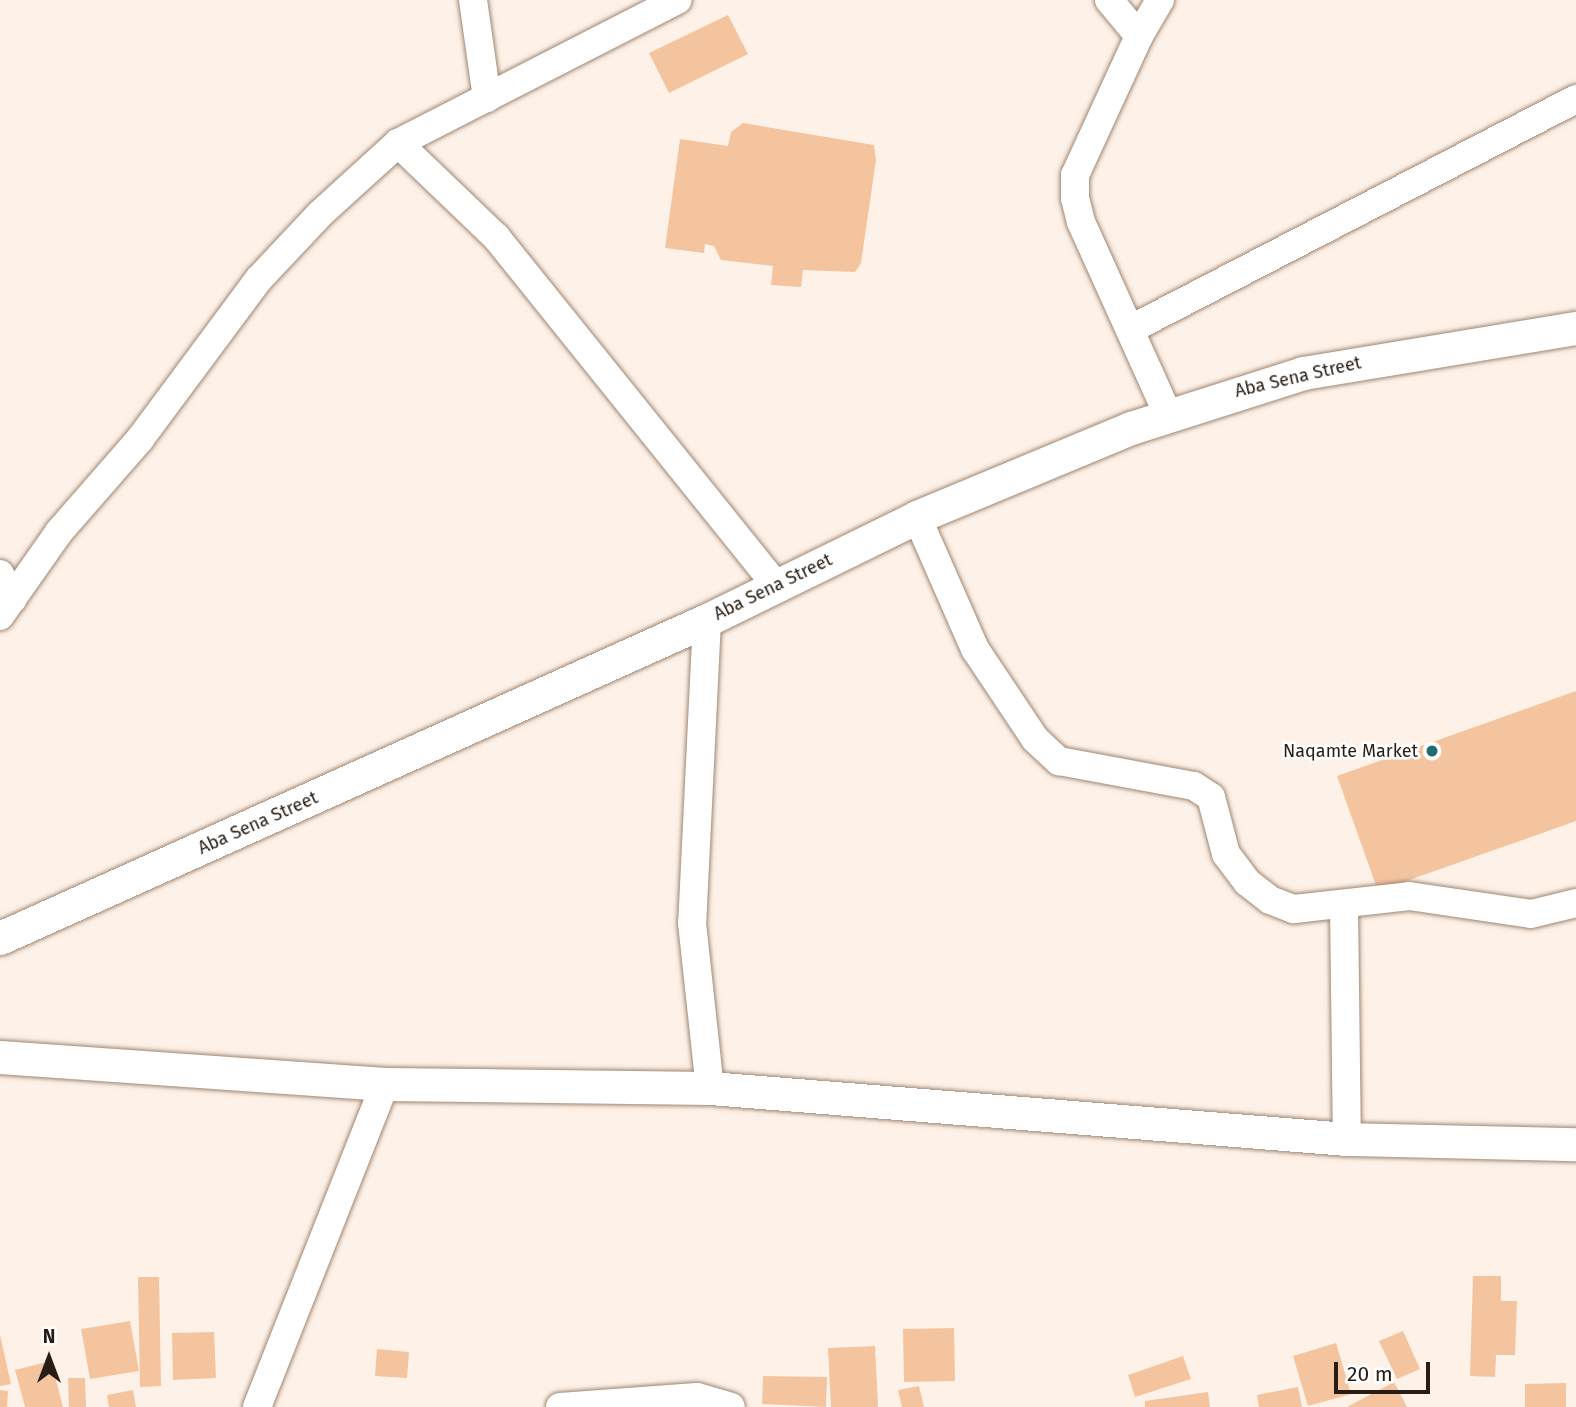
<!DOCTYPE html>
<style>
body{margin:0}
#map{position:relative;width:1576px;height:1407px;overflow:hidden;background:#fdf1e8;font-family:"Fira Sans",sans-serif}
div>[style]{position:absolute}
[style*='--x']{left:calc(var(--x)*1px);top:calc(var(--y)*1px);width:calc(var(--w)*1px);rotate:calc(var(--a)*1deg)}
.building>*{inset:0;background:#f4c49f}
.roads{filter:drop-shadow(0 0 2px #a08671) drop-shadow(0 0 2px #a08671)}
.minor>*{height:28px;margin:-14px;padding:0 14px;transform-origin:14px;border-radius:14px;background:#fff}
.tertiary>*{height:33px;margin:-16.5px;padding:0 16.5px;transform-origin:16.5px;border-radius:16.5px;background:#fff}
.dots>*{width:19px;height:19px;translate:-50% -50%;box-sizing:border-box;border:4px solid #fff;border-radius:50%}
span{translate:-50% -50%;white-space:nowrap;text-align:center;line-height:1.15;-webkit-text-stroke:5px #fff;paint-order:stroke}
.street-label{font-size:18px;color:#271d15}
.poi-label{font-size:18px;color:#271d15}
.right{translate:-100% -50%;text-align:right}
.north{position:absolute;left:14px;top:1323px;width:70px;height:70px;-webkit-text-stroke:5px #fff;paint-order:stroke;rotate:0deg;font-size:19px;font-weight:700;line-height:28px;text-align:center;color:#271d15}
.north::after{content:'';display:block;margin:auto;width:24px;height:32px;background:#271d15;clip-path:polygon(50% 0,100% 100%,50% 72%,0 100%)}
.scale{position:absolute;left:1334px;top:1362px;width:96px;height:32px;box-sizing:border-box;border:4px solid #271d15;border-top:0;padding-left:9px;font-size:21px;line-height:24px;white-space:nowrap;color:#271d15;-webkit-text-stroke:5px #fff;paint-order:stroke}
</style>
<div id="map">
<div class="building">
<i style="clip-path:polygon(728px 15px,748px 54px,669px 93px,649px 53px)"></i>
<i style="clip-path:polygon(743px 123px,874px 145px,876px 160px,861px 263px,855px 272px,803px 270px,801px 287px,771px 285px,773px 266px,721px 260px,714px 246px,705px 244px,704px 253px,665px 248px,680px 139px,728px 146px,731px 132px)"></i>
<i style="clip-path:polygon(1576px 691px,1576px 821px,1378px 891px,1337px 776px)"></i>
<i style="clip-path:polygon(1473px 1276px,1501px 1276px,1501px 1301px,1517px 1301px,1515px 1355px,1496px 1355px,1495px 1377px,1470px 1376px)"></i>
<i style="clip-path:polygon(138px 1277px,159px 1277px,161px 1386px,140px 1387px)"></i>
<i style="clip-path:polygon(130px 1321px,139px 1371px,90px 1379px,81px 1329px)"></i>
<i style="clip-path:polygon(954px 1328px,955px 1381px,904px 1382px,903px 1329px)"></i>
<i style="clip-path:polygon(1403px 1331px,1420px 1369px,1397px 1379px,1379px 1341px)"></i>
<i style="clip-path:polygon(214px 1332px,216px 1378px,173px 1380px,172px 1333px)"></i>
<i style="clip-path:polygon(0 1335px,11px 1384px,0 1386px)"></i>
<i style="clip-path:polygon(1336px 1343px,1351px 1394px,1308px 1406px,1293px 1356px)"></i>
<i style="clip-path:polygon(875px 1346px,878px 1407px,831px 1407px,828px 1348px)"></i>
<i style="clip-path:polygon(377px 1349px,409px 1352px,407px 1378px,375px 1376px)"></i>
<i style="clip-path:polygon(1183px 1356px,1191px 1379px,1135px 1397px,1128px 1375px)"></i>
<i style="clip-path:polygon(51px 1361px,63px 1407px,25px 1407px,15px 1370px)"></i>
<i style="clip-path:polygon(763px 1376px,827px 1377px,826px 1407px,762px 1404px)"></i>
<i style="clip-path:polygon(68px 1378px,85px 1378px,86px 1407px,69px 1407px)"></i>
<i style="clip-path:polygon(1394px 1382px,1407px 1407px,1347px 1407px)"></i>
<i style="clip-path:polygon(1566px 1383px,1566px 1407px,1525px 1407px,1525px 1384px)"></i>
<i style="clip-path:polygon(919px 1386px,924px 1407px,902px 1407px,898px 1390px)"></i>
<i style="clip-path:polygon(1298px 1387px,1302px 1407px,1259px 1407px,1257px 1395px)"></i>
<i style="clip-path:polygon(0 1390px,8px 1391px,7px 1407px,0 1407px)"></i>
<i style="clip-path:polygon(133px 1390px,136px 1407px,109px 1407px,107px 1395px)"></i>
<i style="clip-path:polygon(1208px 1392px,1210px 1407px,1145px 1407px,1145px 1401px)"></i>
</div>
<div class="roads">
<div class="minor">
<i style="--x:473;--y:0;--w:99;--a:81.9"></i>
<i style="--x:1109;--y:0;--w:47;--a:50.2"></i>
<i style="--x:1160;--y:0;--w:42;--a:120.3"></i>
<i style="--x:1139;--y:36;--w:153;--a:114.7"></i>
<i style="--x:1075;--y:175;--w:23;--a:90"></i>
<i style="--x:1075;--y:198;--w:25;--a:76"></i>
<i style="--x:1081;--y:222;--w:212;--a:65.7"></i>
<i style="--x:398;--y:143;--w:136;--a:43.8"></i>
<i style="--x:496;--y:237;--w:447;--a:51.2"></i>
<i style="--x:1131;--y:329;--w:501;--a:-27.33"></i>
<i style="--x:917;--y:517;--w:144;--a:66.3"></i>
<i style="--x:975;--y:649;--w:108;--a:56.3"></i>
<i style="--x:1035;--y:739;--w:33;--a:43"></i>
<i style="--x:1059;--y:761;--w:137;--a:10.5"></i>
<i style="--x:1194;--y:786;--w:20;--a:33"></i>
<i style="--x:1211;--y:797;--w:59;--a:75.3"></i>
<i style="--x:1226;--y:854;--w:35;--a:53"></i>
<i style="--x:1247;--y:882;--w:29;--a:38"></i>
<i style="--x:1270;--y:900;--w:26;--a:21"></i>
<i style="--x:1294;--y:909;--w:116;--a:-6.4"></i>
<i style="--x:1409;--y:896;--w:123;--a:8.4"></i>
<i style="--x:1531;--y:914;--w:46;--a:-13.7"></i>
<i style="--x:0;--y:574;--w:28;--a:63"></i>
<i style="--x:0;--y:616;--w:103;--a:-54.9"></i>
<i style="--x:59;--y:532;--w:123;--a:-48.9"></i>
<i style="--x:140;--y:439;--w:199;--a:-53.4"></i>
<i style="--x:259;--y:279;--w:89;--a:-46.8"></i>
<i style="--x:320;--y:214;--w:105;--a:-42.3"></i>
<i style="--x:398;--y:143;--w:314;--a:-27.1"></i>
<i style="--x:707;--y:620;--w:303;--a:92.8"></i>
<i style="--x:692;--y:923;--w:166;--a:83.8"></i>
<i style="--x:1344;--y:904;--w:235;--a:89.3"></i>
<i style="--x:257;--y:1407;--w:347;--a:-68.4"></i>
<i style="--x:560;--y:1407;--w:137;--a:-4.2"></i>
<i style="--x:697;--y:1397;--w:35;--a:16"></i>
</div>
<div class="tertiary">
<i style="--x:0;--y:938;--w:775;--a:-24.22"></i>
<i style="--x:707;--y:620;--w:234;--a:-26.1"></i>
<i style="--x:917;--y:517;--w:232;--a:-22.6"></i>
<i style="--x:1131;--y:428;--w:181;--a:-17.7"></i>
<i style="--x:1303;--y:373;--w:277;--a:-9.4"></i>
<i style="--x:0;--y:1057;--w:386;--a:4"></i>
<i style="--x:385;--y:1084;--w:325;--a:0.7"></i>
<i style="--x:710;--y:1088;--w:639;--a:4.58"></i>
<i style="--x:1347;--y:1139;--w:229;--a:1.3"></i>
</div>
</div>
<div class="dots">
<i style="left:1432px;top:751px;background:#206c6f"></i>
</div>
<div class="street-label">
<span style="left:1298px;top:377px;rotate:-13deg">Aba Sena Street</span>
<span style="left:773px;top:587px;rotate:-26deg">Aba Sena Street</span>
<span style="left:258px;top:823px;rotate:-24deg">Aba Sena Street</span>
</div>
<div class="poi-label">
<span class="right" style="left:1418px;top:751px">Naqamte Market</span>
</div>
<div class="north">N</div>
<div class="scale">20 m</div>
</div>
